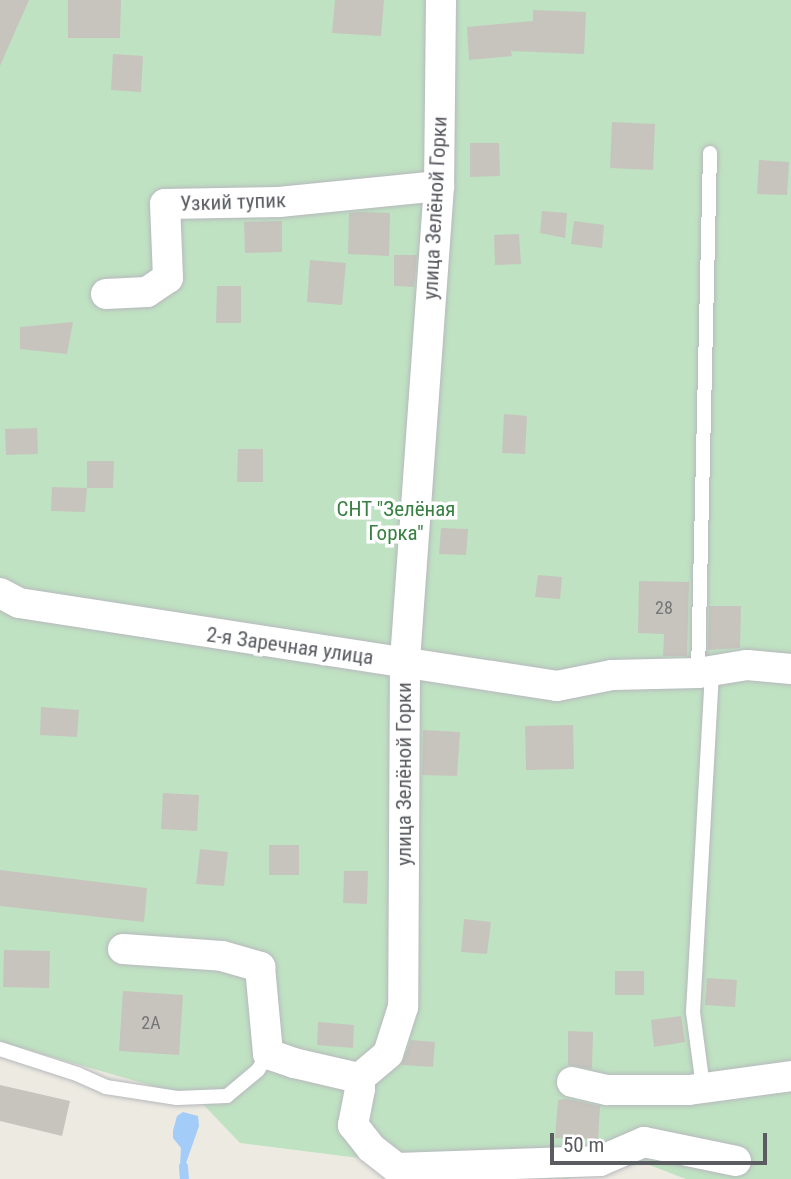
<!DOCTYPE html>
<meta charset="utf-8">
<style>
body{margin:0}
#map{position:relative;width:791px;height:1179px;overflow:hidden;background:#eceae1;font-family:"Roboto Condensed",sans-serif}
div>[style]{position:absolute}
[style*='--x']{left:calc(var(--x)*1px);top:calc(var(--y)*1px);width:calc(var(--w)*1px);rotate:calc(var(--a)*1deg)}
.green>*{inset:0;background:#bfe2c2}
.water>*{inset:0;background:#a3ccf9}
.stream>*{height:9px;margin:-4.5px;padding:0 4.5px;transform-origin:4.5px;border-radius:4.5px;background:#a3ccf9}
.building>*{inset:0;background:#c7c4be}
.roads{filter:drop-shadow(0 0 2px #b7b8bd) drop-shadow(0 0 2px #b7b8bd)}
.lane>*{height:14px;margin:-7px;padding:0 7px;transform-origin:7px;border-radius:7px;background:#fff}
.street>*{height:30px;margin:-15px;padding:0 15px;transform-origin:15px;border-radius:15px;background:#fff}
span{translate:-50% -50%;white-space:nowrap;text-align:center;line-height:1.15;-webkit-text-stroke:7px #fff;paint-order:stroke}
.number-label{font-size:18px;color:#757678}
.number-label span{-webkit-text-stroke-width:0}
.street-label{font-size:21px;color:#5a5c61}
.park-label{font-size:21px;color:#398143}
.scale{position:absolute;left:550px;top:1133px;width:217px;height:32px;box-sizing:border-box;border:4px solid #5a5c61;border-top:0;padding-left:9px;font-size:21px;line-height:24px;white-space:nowrap;color:#5a5c61;-webkit-text-stroke:5px #fff;paint-order:stroke}
</style>
<div id="map">
<div class="green">
<i style="clip-path:polygon(0 0,791px 0,791px 1179px,686px 1179px,644px 1163px,566px 1179px,525px 1179px,240px 1143px,198px 1099px,0 1042px)"></i>
</div>
<div class="water">
<i style="clip-path:polygon(183px 1112px,198px 1116px,199px 1126px,185px 1166px,180px 1166px,181px 1148px,173px 1138px,173px 1131px,177px 1116px)"></i>
</div>
<div class="stream">
<i style="--x:183;--y:1166;--w:13;--a:86"></i>
</div>
<div class="building">
<i style="clip-path:polygon(0 0,29px 0,0 66px)"></i>
<i style="clip-path:polygon(68px 0,121px 0,120px 38px,68px 38px)"></i>
<i style="clip-path:polygon(335px 0,384px 0,381px 36px,332px 33px)"></i>
<i style="clip-path:polygon(533px 10px,586px 12px,584px 54px,511px 51px,512px 56px,469px 60px,467px 27px,533px 21px)"></i>
<i style="clip-path:polygon(113px 54px,143px 56px,141px 92px,111px 90px)"></i>
<i style="clip-path:polygon(612px 122px,655px 124px,653px 170px,610px 168px)"></i>
<i style="clip-path:polygon(470px 143px,499px 143px,500px 176px,470px 177px)"></i>
<i style="clip-path:polygon(759px 160px,789px 162px,787px 195px,757px 194px)"></i>
<i style="clip-path:polygon(542px 211px,567px 213px,565px 238px,540px 233px)"></i>
<i style="clip-path:polygon(359px 212px,390px 213px,389px 256px,348px 254px,349px 213px)"></i>
<i style="clip-path:polygon(282px 221px,282px 252px,245px 253px,244px 222px)"></i>
<i style="clip-path:polygon(574px 221px,604px 225px,602px 248px,571px 244px)"></i>
<i style="clip-path:polygon(519px 234px,521px 264px,495px 265px,494px 235px)"></i>
<i style="clip-path:polygon(394px 255px,417px 255px,414px 287px,394px 286px)"></i>
<i style="clip-path:polygon(310px 260px,346px 263px,342px 305px,307px 302px)"></i>
<i style="clip-path:polygon(217px 286px,241px 286px,241px 323px,216px 323px)"></i>
<i style="clip-path:polygon(73px 322px,67px 354px,20px 349px,20px 327px)"></i>
<i style="clip-path:polygon(504px 414px,527px 416px,525px 454px,502px 453px)"></i>
<i style="clip-path:polygon(37px 428px,38px 454px,6px 455px,5px 429px)"></i>
<i style="clip-path:polygon(238px 449px,263px 449px,263px 482px,237px 482px)"></i>
<i style="clip-path:polygon(87px 461px,114px 461px,113px 488px,87px 488px)"></i>
<i style="clip-path:polygon(52px 487px,87px 488px,85px 512px,51px 511px)"></i>
<i style="clip-path:polygon(441px 528px,468px 529px,466px 555px,439px 554px)"></i>
<i style="clip-path:polygon(538px 575px,562px 577px,560px 599px,535px 597px)"></i>
<i style="clip-path:polygon(639px 581px,689px 582px,687px 656px,663px 656px,664px 634px,638px 633px)"></i>
<i style="clip-path:polygon(709px 606px,741px 606px,740px 648px,708px 650px)"></i>
<i style="clip-path:polygon(41px 707px,79px 710px,77px 737px,40px 735px)"></i>
<i style="clip-path:polygon(573px 725px,574px 769px,526px 770px,525px 726px)"></i>
<i style="clip-path:polygon(423px 730px,460px 732px,457px 776px,422px 775px)"></i>
<i style="clip-path:polygon(163px 793px,199px 795px,197px 831px,161px 829px)"></i>
<i style="clip-path:polygon(269px 845px,299px 845px,299px 875px,269px 875px)"></i>
<i style="clip-path:polygon(200px 849px,228px 852px,224px 886px,196px 884px)"></i>
<i style="clip-path:polygon(0 870px,147px 888px,144px 922px,0 906px)"></i>
<i style="clip-path:polygon(344px 871px,368px 871px,367px 904px,343px 903px)"></i>
<i style="clip-path:polygon(464px 919px,491px 922px,487px 954px,461px 952px)"></i>
<i style="clip-path:polygon(4px 950px,50px 951px,49px 988px,3px 987px)"></i>
<i style="clip-path:polygon(615px 971px,644px 971px,644px 995px,615px 995px)"></i>
<i style="clip-path:polygon(707px 978px,737px 980px,735px 1007px,705px 1005px)"></i>
<i style="clip-path:polygon(123px 991px,183px 995px,179px 1055px,119px 1051px)"></i>
<i style="clip-path:polygon(681px 1016px,685px 1042px,654px 1047px,651px 1020px)"></i>
<i style="clip-path:polygon(318px 1022px,354px 1025px,353px 1048px,317px 1045px)"></i>
<i style="clip-path:polygon(568px 1031px,593px 1032px,592px 1069px,568px 1065px)"></i>
<i style="clip-path:polygon(411px 1040px,435px 1042px,433px 1067px,401px 1065px)"></i>
<i style="clip-path:polygon(0 1085px,70px 1101px,62px 1136px,0 1121px)"></i>
<i style="clip-path:polygon(567px 1099px,600px 1106px,598px 1140px,555px 1138px,558px 1100px)"></i>
</div>
<div class="roads">
<div class="lane">
<i style="--x:698;--y:673;--w:520;--a:-88.68"></i>
<i style="--x:0;--y:1049;--w:81;--a:18"></i>
<i style="--x:77;--y:1074;--w:32;--a:24"></i>
<i style="--x:106;--y:1087;--w:72;--a:8.8"></i>
<i style="--x:177;--y:1098;--w:50;--a:-2.3"></i>
<i style="--x:227;--y:1096;--w:40;--a:-40"></i>
<i style="--x:258;--y:1070;--w:19;--a:-58"></i>
<i style="--x:703;--y:1087;--w:76;--a:-97.6"></i>
<i style="--x:693;--y:1012;--w:342;--a:-86.8"></i>
</div>
<div class="street">
<i style="--x:441;--y:0;--w:186;--a:90.6"></i>
<i style="--x:439;--y:186;--w:478;--a:94.1"></i>
<i style="--x:405;--y:663;--w:344;--a:90.3"></i>
<i style="--x:403;--y:1007;--w:49;--a:107.7"></i>
<i style="--x:388;--y:1054;--w:38;--a:140"></i>
<i style="--x:359;--y:1078;--w:11;--a:85"></i>
<i style="--x:360;--y:1089;--w:37;--a:101"></i>
<i style="--x:353;--y:1125;--w:29;--a:52"></i>
<i style="--x:371;--y:1148;--w:33;--a:38"></i>
<i style="--x:397;--y:1168;--w:203;--a:-2"></i>
<i style="--x:600;--y:1161;--w:48;--a:-23.4"></i>
<i style="--x:644;--y:1142;--w:94;--a:11.7"></i>
<i style="--x:106;--y:294;--w:41;--a:-2.8"></i>
<i style="--x:147;--y:292;--w:25;--a:-34"></i>
<i style="--x:168;--y:278;--w:74;--a:-92.3"></i>
<i style="--x:165;--y:204;--w:114;--a:-1"></i>
<i style="--x:279;--y:202;--w:161;--a:-5.7"></i>
<i style="--x:0;--y:593;--w:21;--a:28"></i>
<i style="--x:19;--y:603;--w:544;--a:8.77"></i>
<i style="--x:557;--y:686;--w:56;--a:-11.3"></i>
<i style="--x:612;--y:675;--w:86;--a:-1.3"></i>
<i style="--x:698;--y:673;--w:50;--a:-9.3"></i>
<i style="--x:747;--y:665;--w:44;--a:5.2"></i>
<i style="--x:123;--y:949;--w:99;--a:4"></i>
<i style="--x:222;--y:956;--w:40;--a:16"></i>
<i style="--x:260;--y:967;--w:87;--a:84.7"></i>
<i style="--x:268;--y:1054;--w:28;--a:19"></i>
<i style="--x:294;--y:1063;--w:67;--a:13"></i>
<i style="--x:572;--y:1082;--w:36;--a:13"></i>
<i style="--x:607;--y:1090;--w:82;--a:0"></i>
<i style="--x:689;--y:1090;--w:103;--a:-7.8"></i>
</div>
</div>
<div class="number-label">
<span style="left:664px;top:608px">28</span>
<span style="left:151px;top:1023px">2А</span>
</div>
<div class="street-label">
<span style="left:233px;top:202px;rotate:-2deg">Узкий тупик</span>
<span style="left:435px;top:208px;rotate:-87deg">улица Зелёной Горки</span>
<span style="left:290px;top:646px;rotate:8deg">2-я Заречная улица</span>
<span style="left:404px;top:774px;rotate:-90deg">улица Зелёной Горки</span>
</div>
<div class="park-label">
<span style="left:396px;top:521px">СНТ "Зелёная<br>Горка"</span>
</div>
<div class="scale">50 m</div>
</div>
